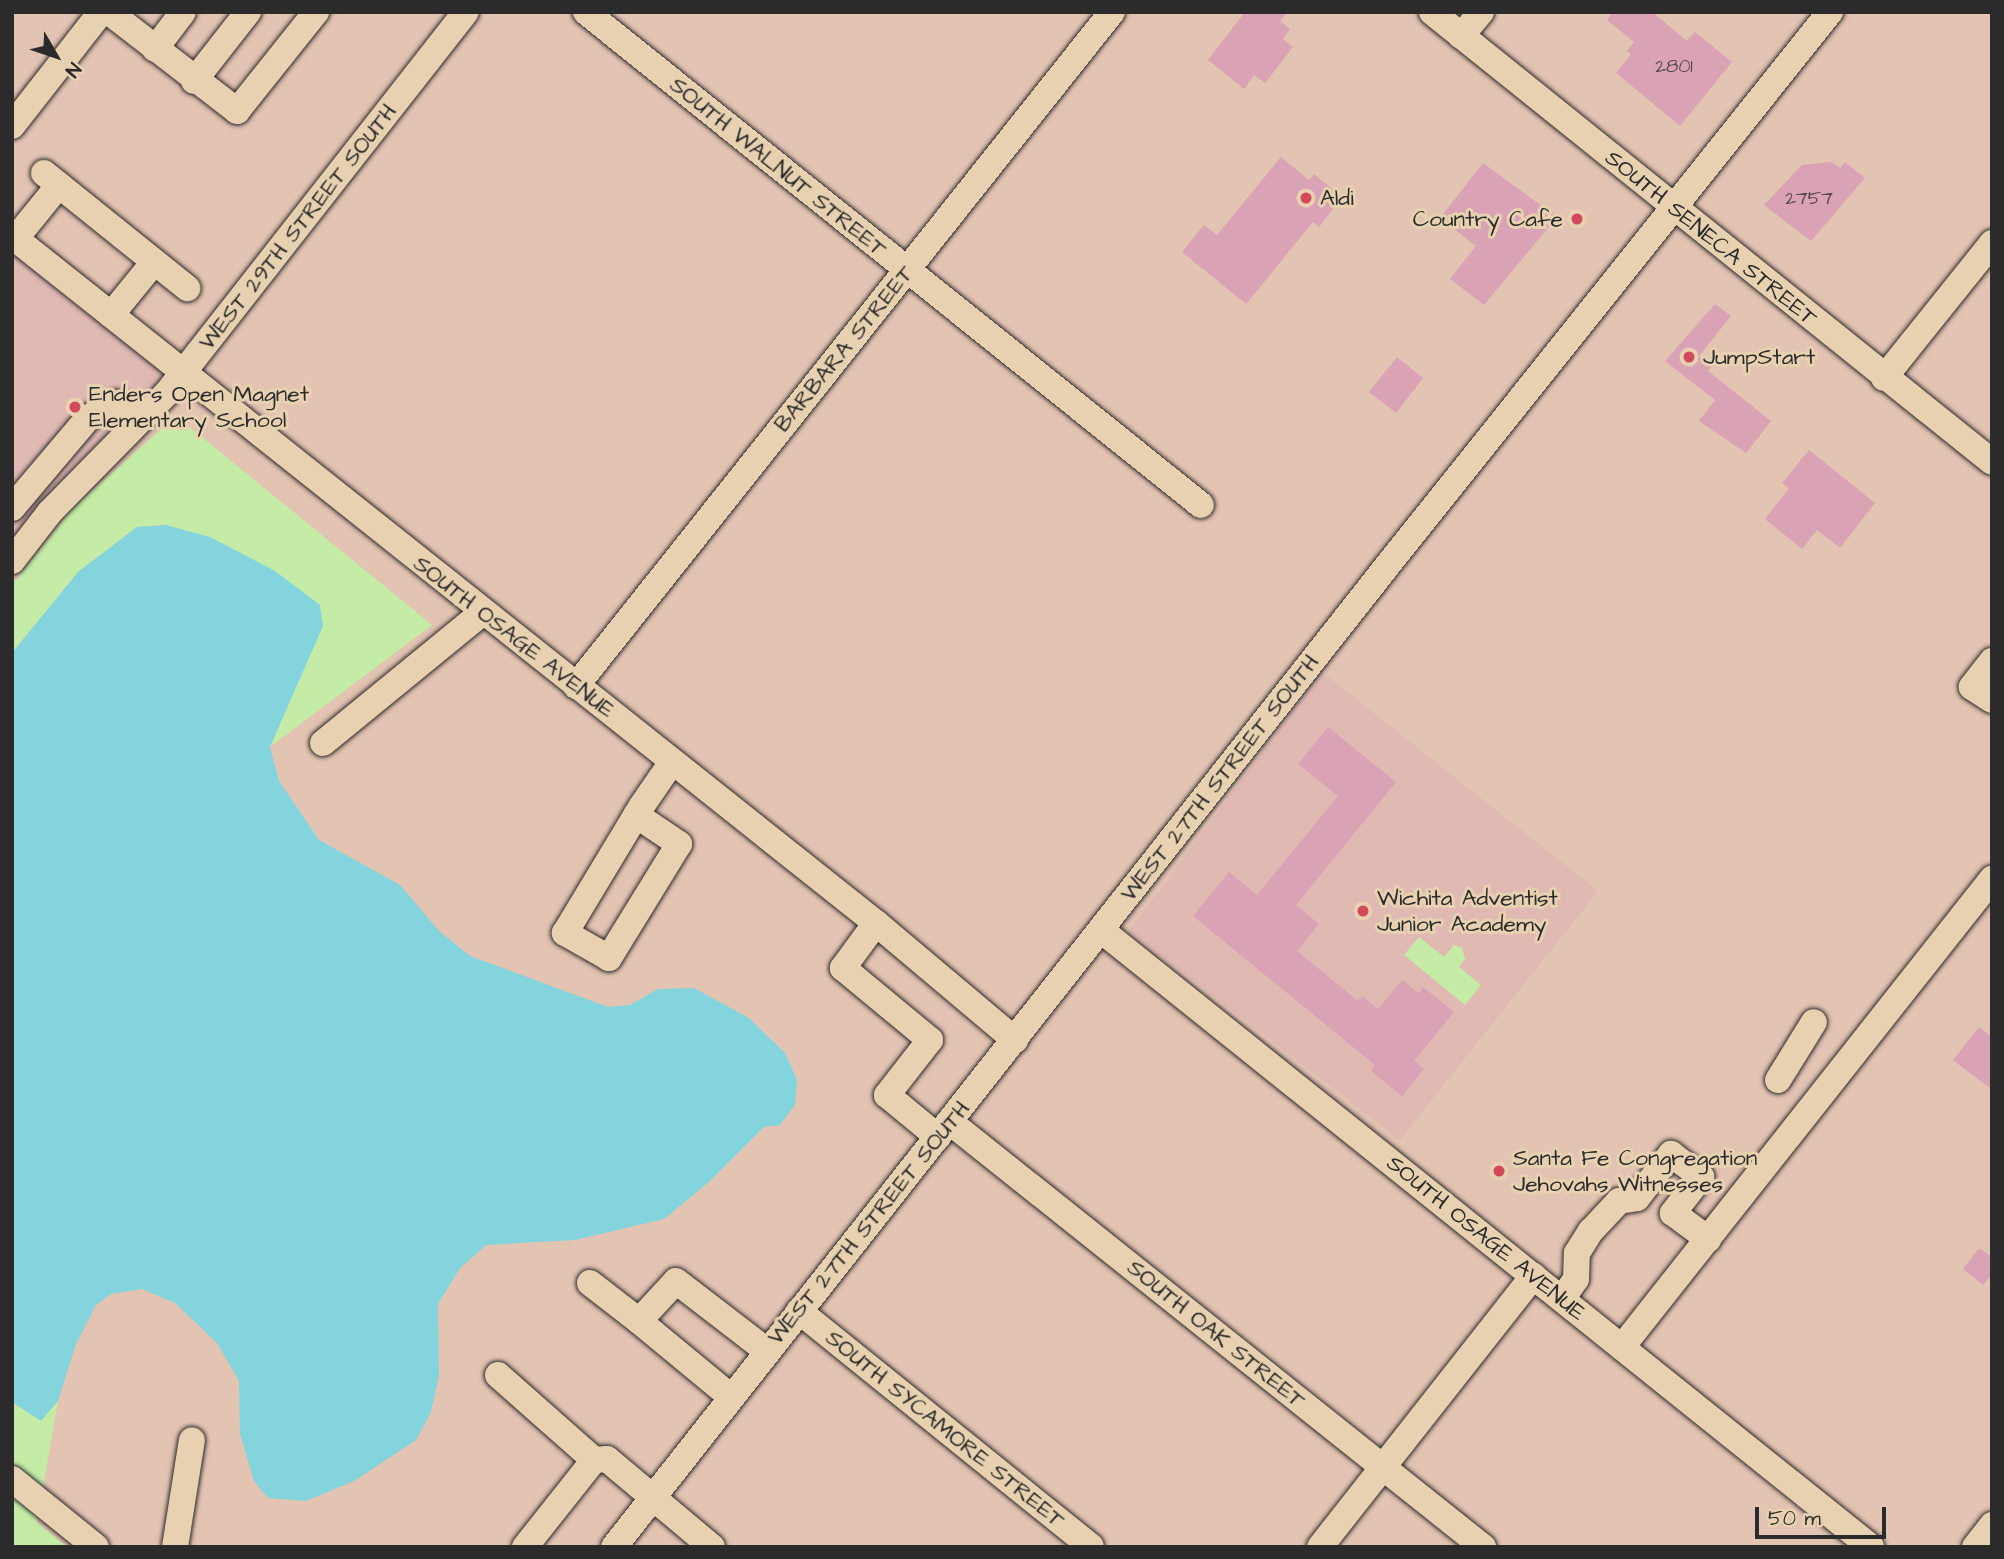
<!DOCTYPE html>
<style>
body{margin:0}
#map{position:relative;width:2004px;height:1559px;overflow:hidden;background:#e3c3b2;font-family:"Architects Daughter",sans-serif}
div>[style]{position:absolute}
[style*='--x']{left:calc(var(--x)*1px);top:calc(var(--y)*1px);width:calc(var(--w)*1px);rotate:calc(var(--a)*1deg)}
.built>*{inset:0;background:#e0b9b3}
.green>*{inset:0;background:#c5eca7}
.water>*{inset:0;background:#83d4dc}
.building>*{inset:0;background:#d9a2b5}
.roads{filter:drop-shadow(0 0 2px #2b2b2b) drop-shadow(0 0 2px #2b2b2b)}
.minor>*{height:26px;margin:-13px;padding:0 13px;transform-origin:13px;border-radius:13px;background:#e7d1b0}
.dots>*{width:19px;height:19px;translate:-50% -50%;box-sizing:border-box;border:4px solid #e7d1b0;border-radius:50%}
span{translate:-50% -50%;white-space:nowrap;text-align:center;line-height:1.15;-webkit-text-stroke:6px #e7d1b0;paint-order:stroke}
.number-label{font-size:19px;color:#56494e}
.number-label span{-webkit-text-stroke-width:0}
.street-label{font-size:23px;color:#2b2b2b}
.poi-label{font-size:23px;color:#2b2b2b}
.left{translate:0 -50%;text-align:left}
.right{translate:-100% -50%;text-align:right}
.frame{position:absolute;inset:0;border:14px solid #2b2b2b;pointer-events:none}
.north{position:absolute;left:21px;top:21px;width:70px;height:70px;-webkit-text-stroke:5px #e7d1b0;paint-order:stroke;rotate:129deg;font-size:19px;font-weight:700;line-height:28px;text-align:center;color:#2b2b2b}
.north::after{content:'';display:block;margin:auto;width:24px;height:32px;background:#2b2b2b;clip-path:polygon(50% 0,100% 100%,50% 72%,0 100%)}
.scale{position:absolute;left:1755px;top:1507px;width:131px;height:32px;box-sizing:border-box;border:4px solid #2b2b2b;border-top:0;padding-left:9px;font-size:21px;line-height:24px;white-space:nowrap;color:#2b2b2b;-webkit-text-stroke:5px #e7d1b0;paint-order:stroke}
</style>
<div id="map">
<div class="built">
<i style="clip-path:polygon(12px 248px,158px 367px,160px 380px,82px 459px,12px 540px)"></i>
<i style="clip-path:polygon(1322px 672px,1598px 891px,1400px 1140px,1129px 931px)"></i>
</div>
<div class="green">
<i style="clip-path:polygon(176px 416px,432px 625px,270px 747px,294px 688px,166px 525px,137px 527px,78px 572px,12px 653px,12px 585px,72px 509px)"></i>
<i style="clip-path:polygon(1419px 937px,1444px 957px,1454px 945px,1462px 948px,1465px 959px,1459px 967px,1481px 985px,1465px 1005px,1404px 955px)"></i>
<i style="clip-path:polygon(58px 1401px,37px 1522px,67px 1547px,12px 1547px,12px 1402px,41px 1420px)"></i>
</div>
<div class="water">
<i style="clip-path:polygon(166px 525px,210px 537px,275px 571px,320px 605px,323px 626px,270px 747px,279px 781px,319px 840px,400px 885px,439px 931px,470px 956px,608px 1007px,630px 1005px,658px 989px,694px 988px,749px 1018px,785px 1053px,797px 1080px,795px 1105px,780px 1125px,764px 1127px,710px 1181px,664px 1219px,575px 1240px,486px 1245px,460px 1268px,438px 1304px,439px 1376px,431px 1412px,416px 1440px,354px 1481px,306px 1501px,268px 1498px,254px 1481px,240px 1434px,239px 1381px,217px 1343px,175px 1303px,142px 1289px,111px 1294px,96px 1305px,76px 1344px,58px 1401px,41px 1421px,12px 1402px,12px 653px,78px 572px,137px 527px)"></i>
</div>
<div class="building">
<i style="clip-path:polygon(1245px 12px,1287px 12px,1280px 21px,1290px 29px,1283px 39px,1293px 47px,1265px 83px,1254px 75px,1244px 89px,1208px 60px)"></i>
<i style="clip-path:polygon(1613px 12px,1652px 12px,1687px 41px,1695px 32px,1732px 62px,1680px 126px,1616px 73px,1631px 54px,1627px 51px,1634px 42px,1607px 20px)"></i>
<i style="clip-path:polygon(1281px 157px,1309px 180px,1314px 174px,1342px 197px,1319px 227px,1313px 222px,1246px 304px,1182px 252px,1204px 225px,1217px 235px)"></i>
<i style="clip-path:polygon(1832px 162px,1840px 168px,1845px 162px,1865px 178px,1811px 241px,1764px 205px,1802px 165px)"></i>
<i style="clip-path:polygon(1483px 163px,1557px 217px,1484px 305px,1450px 279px,1476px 246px,1440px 218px)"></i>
<i style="clip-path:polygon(1715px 304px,1731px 316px,1699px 356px,1712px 366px,1708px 371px,1771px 421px,1746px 453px,1699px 421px,1715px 400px,1665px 361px)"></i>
<i style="clip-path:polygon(1397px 357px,1423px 378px,1396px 413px,1369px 392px)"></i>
<i style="clip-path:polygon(1809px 450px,1875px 503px,1840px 548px,1817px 530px,1802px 549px,1765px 519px,1789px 488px,1782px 483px)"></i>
<i style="clip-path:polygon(1328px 727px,1396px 782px,1296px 905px,1319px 924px,1297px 951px,1358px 1001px,1362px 996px,1378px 1009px,1402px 980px,1419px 993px,1423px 987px,1454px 1012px,1414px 1061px,1424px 1069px,1402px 1096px,1371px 1071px,1375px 1065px,1193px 916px,1229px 872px,1257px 895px,1338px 796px,1298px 764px)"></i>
<i style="clip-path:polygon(1979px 1027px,1992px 1037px,1992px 1090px,1953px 1060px)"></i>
<i style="clip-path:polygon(1979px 1248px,1992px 1257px,1992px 1274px,1983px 1285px,1963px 1269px)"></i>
</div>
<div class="roads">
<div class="minor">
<i style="--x:109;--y:12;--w:162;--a:37.7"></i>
<i style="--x:237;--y:111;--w:127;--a:-51.4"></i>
<i style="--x:586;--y:12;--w:788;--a:38.72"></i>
<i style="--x:1432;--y:12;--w:718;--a:38.78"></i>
<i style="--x:1461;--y:36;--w:31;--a:-50"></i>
<i style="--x:155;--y:49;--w:46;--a:-52.9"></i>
<i style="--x:194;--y:81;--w:88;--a:-52"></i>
<i style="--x:12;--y:126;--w:145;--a:-52"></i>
<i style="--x:44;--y:173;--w:184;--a:38.8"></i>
<i style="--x:12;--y:236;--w:1104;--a:38.49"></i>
<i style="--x:876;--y:923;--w:182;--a:40.1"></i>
<i style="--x:16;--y:238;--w:68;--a:-50.9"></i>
<i style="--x:111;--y:315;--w:68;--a:-50.9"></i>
<i style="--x:1884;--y:378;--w:173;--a:-51.3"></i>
<i style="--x:12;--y:508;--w:119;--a:-49.8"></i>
<i style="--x:89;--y:417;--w:30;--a:-27"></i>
<i style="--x:116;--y:403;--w:34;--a:17"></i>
<i style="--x:12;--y:561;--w:62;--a:-52.2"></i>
<i style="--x:50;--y:512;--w:167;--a:-45.5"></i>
<i style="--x:167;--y:393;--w:484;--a:-51.9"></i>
<i style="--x:1992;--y:661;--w:33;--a:128"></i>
<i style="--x:1972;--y:687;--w:24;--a:33"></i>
<i style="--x:576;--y:686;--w:861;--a:-51.51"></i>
<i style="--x:323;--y:743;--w:207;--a:-39.3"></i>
<i style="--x:636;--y:815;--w:52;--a:34"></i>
<i style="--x:679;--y:844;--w:134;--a:121.6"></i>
<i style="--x:609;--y:958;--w:51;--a:-150.4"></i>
<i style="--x:565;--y:933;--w:147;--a:-58.9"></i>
<i style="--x:641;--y:807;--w:55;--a:-55.4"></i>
<i style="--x:876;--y:923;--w:56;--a:126.3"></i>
<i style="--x:843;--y:968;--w:113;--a:39.6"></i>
<i style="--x:930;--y:1040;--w:70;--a:128"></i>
<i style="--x:887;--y:1095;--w:66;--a:39.5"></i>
<i style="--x:1101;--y:930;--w:987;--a:38.71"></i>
<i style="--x:1778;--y:1080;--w:68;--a:-58.2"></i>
<i style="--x:950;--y:1122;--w:682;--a:38.57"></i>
<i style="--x:590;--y:1283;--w:62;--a:37.8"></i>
<i style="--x:1562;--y:1299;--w:24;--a:-55"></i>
<i style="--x:1576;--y:1279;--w:26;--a:-88"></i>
<i style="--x:1577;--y:1253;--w:26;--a:-58"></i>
<i style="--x:1591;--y:1231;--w:41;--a:-47"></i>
<i style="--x:1619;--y:1201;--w:18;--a:-9"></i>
<i style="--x:1637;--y:1198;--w:56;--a:-52.3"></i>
<i style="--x:1671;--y:1154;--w:38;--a:37"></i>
<i style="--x:1701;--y:1177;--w:46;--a:127.9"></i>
<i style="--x:1673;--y:1213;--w:44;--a:36.6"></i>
<i style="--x:799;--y:1311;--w:375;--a:38.9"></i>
<i style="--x:1622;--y:1347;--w:597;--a:-51.67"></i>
<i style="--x:498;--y:1375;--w:128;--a:41.5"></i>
<i style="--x:594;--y:1460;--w:13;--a:-4"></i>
<i style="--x:607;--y:1459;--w:137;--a:40"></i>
<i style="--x:731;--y:1397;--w:119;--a:-140.4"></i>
<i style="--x:639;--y:1321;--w:54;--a:-47.2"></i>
<i style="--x:676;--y:1281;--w:115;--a:37.6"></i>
<i style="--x:12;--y:1479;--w:108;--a:39"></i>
<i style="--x:175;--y:1547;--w:108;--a:-81"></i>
<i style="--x:525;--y:1547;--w:111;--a:-51.6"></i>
<i style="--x:614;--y:1547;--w:1262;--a:-51.76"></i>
<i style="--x:1395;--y:556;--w:697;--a:-51.35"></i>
<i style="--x:1320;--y:1547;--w:345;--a:-51.8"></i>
<i style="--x:1975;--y:1547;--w:28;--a:-52"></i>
</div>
</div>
<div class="dots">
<i style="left:1306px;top:198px;background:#d1495b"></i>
<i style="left:1577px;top:219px;background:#d1495b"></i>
<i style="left:1689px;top:357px;background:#d1495b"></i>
<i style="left:75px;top:407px;background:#d1495b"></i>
<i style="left:1363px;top:911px;background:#d1495b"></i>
<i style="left:1499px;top:1171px;background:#d1495b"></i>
</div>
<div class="number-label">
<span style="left:1674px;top:67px">2801</span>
<span style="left:1809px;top:199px">2757</span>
</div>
<div class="street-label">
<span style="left:778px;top:167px;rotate:39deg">SOUTH WALNUT STREET</span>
<span style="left:298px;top:227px;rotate:-52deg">WEST 29TH STREET SOUTH</span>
<span style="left:1711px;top:238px;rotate:39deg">SOUTH SENECA STREET</span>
<span style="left:844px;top:349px;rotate:-51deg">BARBARA STREET</span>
<span style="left:514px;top:637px;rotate:38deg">SOUTH OSAGE AVENUE</span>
<span style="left:1220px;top:778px;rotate:-52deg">WEST 27TH STREET SOUTH</span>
<span style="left:869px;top:1223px;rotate:-51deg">WEST 27TH STREET SOUTH</span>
<span style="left:1486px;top:1238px;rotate:39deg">SOUTH OSAGE AVENUE</span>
<span style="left:1216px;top:1334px;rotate:39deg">SOUTH OAK STREET</span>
<span style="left:945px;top:1429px;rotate:39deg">SOUTH SYCAMORE STREET</span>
</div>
<div class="poi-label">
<span class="left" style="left:1320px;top:198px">Aldi</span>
<span class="right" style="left:1563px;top:219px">Country Cafe</span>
<span class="left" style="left:1703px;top:357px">JumpStart</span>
<span class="left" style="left:89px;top:407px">Enders Open Magnet<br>Elementary School</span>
<span class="left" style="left:1377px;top:911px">Wichita Adventist<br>Junior Academy</span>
<span class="left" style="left:1513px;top:1171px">Santa Fe Congregation<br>Jehovahs Witnesses</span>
</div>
<div class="frame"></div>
<div class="north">N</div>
<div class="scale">50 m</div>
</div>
